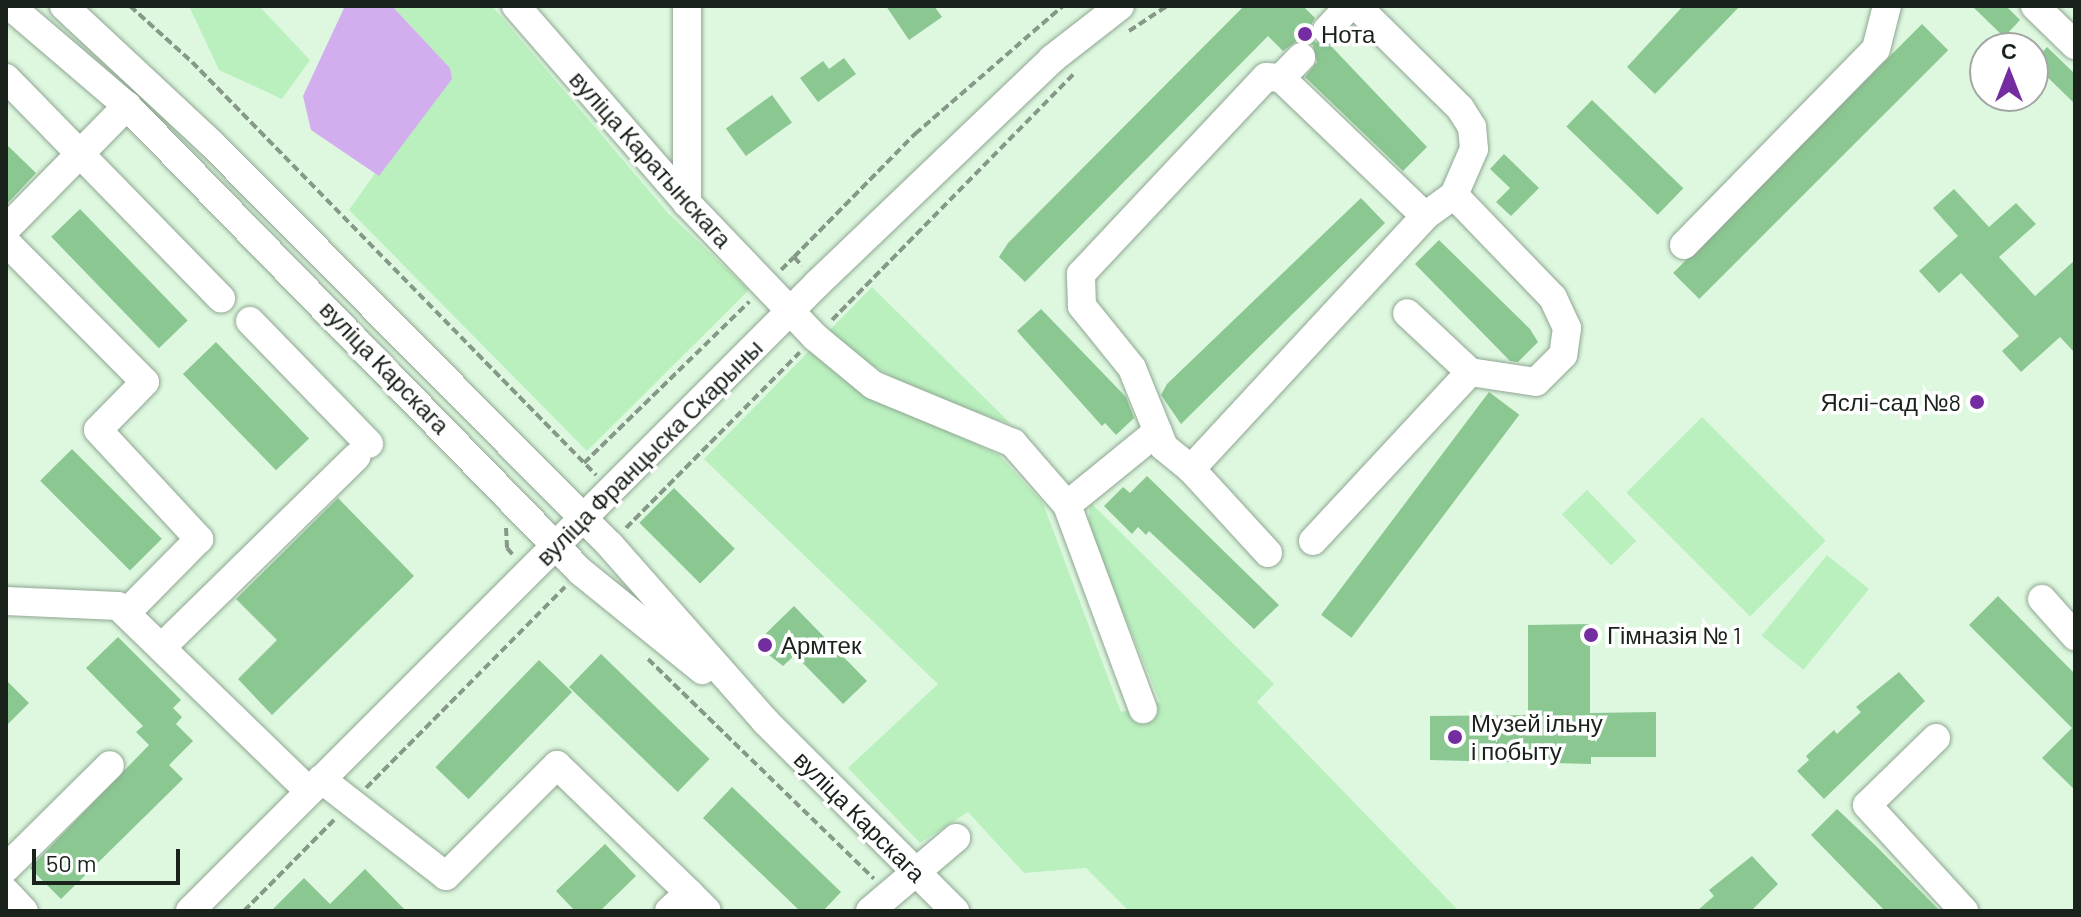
<!DOCTYPE html>
<meta charset="utf-8">
<style>
body{margin:0}
#map{position:relative;width:2081px;height:917px;overflow:hidden;background:#def8e0;font-family:Barlow,sans-serif}
div>[style]{position:absolute}
.green>*{inset:0;background:#b9f0be;transform-origin:0 0}
.water>*{inset:0;background:#d2aeef}
.building>*{inset:0;background:#8ac791;transform-origin:0 0}
.path>*{height:4px;margin-top:-2px;transform-origin:0;background:repeating-linear-gradient(90deg,#869887 0 8px,transparent 0 12px)}
.roads{filter:drop-shadow(0 0 2px #8fa691) drop-shadow(0 0 2px #8fa691)}
.minor>*{height:28px;margin:-14px;padding:0 14px;transform-origin:14px;border-radius:14px;background:#fff}
.dots>*{width:22px;height:22px;translate:-50% -50%;box-sizing:border-box;border:4px solid #fff;border-radius:50%}
span{translate:-50% -50%;white-space:nowrap;text-align:center;line-height:1.15;-webkit-text-stroke:7px #fff;paint-order:stroke}
.poi-label{font-size:24px;color:#1a231b}
.left{translate:0 -50%;text-align:left}
.right{translate:-100% -50%;text-align:right}
.street-label{font-size:24px;color:#1a231b}
.frame{position:absolute;inset:0;border:8px solid #1a231b;pointer-events:none}
.north{position:absolute;left:1969px;top:32px;width:80px;height:80px;box-sizing:border-box;background:#fff;border:2px solid #a3a7a4;border-radius:50%;rotate:0deg;font-size:22px;font-weight:700;line-height:32px;text-align:center;color:#1a231b}
.north::after{content:'';display:block;margin:auto;width:28px;height:36px;background:#742da0;clip-path:polygon(50% 0,100% 100%,50% 72%,0 100%)}
.scale{position:absolute;left:32px;top:849px;width:148px;height:36px;box-sizing:border-box;border:4px solid #1a231b;border-top:0;padding-left:10px;font-size:24px;line-height:28px;white-space:nowrap;color:#1a231b;-webkit-text-stroke:6px #fff;paint-order:stroke}
</style>
<div id="map">
<div class="green">
<i style="clip-path:polygon(189px 6px,259px 6px,310px 60px,282px 99px,219px 70px)"></i>
<i style="clip-path:polygon(392px 6px,492px 6px,668px 213px,749px 290px,587px 451px,349px 210px,450px 68px)"></i>
<i style="clip-path:polygon(872px 287px,1011px 424px,917px 391px,851px 353px,828px 332px)"></i>
<i style="clip-path:polygon(813px 347px,858px 390px,999px 455px,1043px 503px,1121px 712px,1160px 702px,1088px 526px,1090px 502px,1274px 684px,1257px 702px,1459px 911px,1129px 911px,1086px 868px,1024px 873px,968px 812px,920px 843px,848px 768px,938px 684px,704px 459px)"></i>
<i style="left:1702px;top:417px;width:175px;height:107px;rotate:45deg"></i>
<i style="left:1587px;top:490px;width:71px;height:35px;rotate:46deg"></i>
<i style="left:1827px;top:555px;width:54px;height:104px;rotate:39deg"></i>
</div>
<div class="water">
<i style="clip-path:polygon(345px 6px,392px 6px,450px 68px,452px 79px,379px 176px,311px 130px,303px 96px)"></i>
</div>
<div class="building">
<i style="clip-path:polygon(886px 6px,934px 6px,942px 17px,909px 40px)"></i>
<i style="clip-path:polygon(1244px 6px,1303px 6px,1315px 18px,1310px 27px,1315px 42px,1331px 46px,1427px 147px,1403px 171px,1305px 77px,1317px 62px,1313px 45px,1297px 41px,1283px 51px,1268px 36px,1025px 282px,999px 257px,1008px 243px)"></i>
<i style="clip-path:polygon(1683px 6px,1740px 6px,1655px 94px,1627px 67px)"></i>
<i style="clip-path:polygon(1972px 6px,2006px 6px,2020px 20px,2004px 37px)"></i>
<i style="left:1922px;top:24px;width:37px;height:352px;rotate:45deg"></i>
<i style="clip-path:polygon(2047px 47px,2075px 74px,2075px 104px,2033px 63px)"></i>
<i style="clip-path:polygon(844px 58px,856px 74px,818px 102px,800px 78px,823px 61px,829px 69px)"></i>
<i style="left:772px;top:95px;width:34px;height:57px;rotate:54deg"></i>
<i style="left:1592px;top:100px;width:127px;height:37px;rotate:44deg"></i>
<i style="clip-path:polygon(6px 144px,36px 173px,6px 205px)"></i>
<i style="clip-path:polygon(1504px 154px,1539px 188px,1511px 216px,1496px 202px,1510px 188px,1490px 169px)"></i>
<i style="clip-path:polygon(1954px 189px,1989px 227px,2016px 203px,2036px 224px,1999px 257px,2035px 296px,2075px 260px,2075px 353px,2060px 337px,2021px 372px,2002px 351px,2019px 336px,1961px 273px,1939px 293px,1919px 271px,1958px 236px,1933px 208px)"></i>
<i style="clip-path:polygon(1361px 198px,1385px 223px,1181px 424px,1161px 395px,1167px 384px)"></i>
<i style="left:80px;top:209px;width:155px;height:40px;rotate:46deg"></i>
<i style="clip-path:polygon(1439px 240px,1530px 329px,1538px 342px,1518px 362px,1510px 361px,1415px 264px)"></i>
<i style="clip-path:polygon(1041px 309px,1126px 397px,1134px 418px,1116px 435px,1105px 423px,1102px 426px,1017px 331px)"></i>
<i style="left:216px;top:342px;width:134px;height:46px;rotate:46deg"></i>
<i style="left:1489px;top:392px;width:38px;height:279px;rotate:37deg"></i>
<i style="left:72px;top:449px;width:127px;height:45px;rotate:45deg"></i>
<i style="clip-path:polygon(1147px 476px,1279px 605px,1254px 629px,1149px 531px,1146px 535px,1138px 527px,1132px 534px,1104px 506px,1123px 487px,1130px 493px)"></i>
<i style="left:674px;top:488px;width:86px;height:49px;rotate:45deg"></i>
<i style="clip-path:polygon(338px 498px,414px 576px,272px 715px,238px 679px,277px 640px,236px 599px)"></i>
<i style="clip-path:polygon(1998px 596px,2075px 674px,2075px 790px,2042px 758px,2072px 728px,1969px 625px)"></i>
<i style="clip-path:polygon(794px 606px,867px 681px,843px 704px,795px 655px,783px 666px,755px 644px)"></i>
<i style="clip-path:polygon(1590px 624px,1590px 713px,1656px 712px,1656px 757px,1591px 757px,1591px 764px,1430px 760px,1430px 716px,1528px 715px,1528px 625px)"></i>
<i style="clip-path:polygon(118px 637px,181px 700px,173px 708px,182px 717px,176px 724px,193px 741px,169px 765px,183px 779px,61px 899px,30px 868px,149px 745px,136px 732px,143px 726px,86px 668px)"></i>
<i style="left:601px;top:654px;width:151px;height:46px;rotate:44deg"></i>
<i style="left:539px;top:660px;width:46px;height:149px;rotate:44deg"></i>
<i style="clip-path:polygon(1899px 672px,1925px 701px,1824px 799px,1797px 771px,1809px 760px,1806px 756px,1834px 730px,1837px 734px,1861px 712px,1856px 707px)"></i>
<i style="clip-path:polygon(6px 680px,29px 703px,6px 726px)"></i>
<i style="clip-path:polygon(732px 787px,841px 892px,823px 911px,800px 911px,703px 818px)"></i>
<i style="clip-path:polygon(1837px 809px,1875px 845px,1940px 911px,1885px 911px,1811px 835px)"></i>
<i style="clip-path:polygon(605px 844px,636px 876px,600px 911px,575px 911px,556px 891px)"></i>
<i style="clip-path:polygon(1752px 856px,1778px 884px,1751px 911px,1697px 911px,1714px 896px,1709px 890px)"></i>
<i style="clip-path:polygon(365px 869px,406px 911px,271px 911px,304px 878px,330px 904px)"></i>
</div>
<div class="path">
<i style="left:130px;top:6px;width:84px;rotate:42.1deg"></i>
<i style="left:192px;top:62px;width:578px;rotate:45.63deg"></i>
<i style="left:1129px;top:31px;width:45px;rotate:-33.3deg"></i>
<i style="left:794px;top:257px;width:173px;rotate:-45.5deg"></i>
<i style="left:915px;top:134px;width:196px;rotate:-40.9deg"></i>
<i style="left:781px;top:270px;width:18px;rotate:-45deg"></i>
<i style="left:794px;top:257px;width:12px;rotate:48deg"></i>
<i style="left:832px;top:320px;width:346px;rotate:-45.5deg"></i>
<i style="left:584px;top:463px;width:231px;rotate:-44.3deg"></i>
<i style="left:506px;top:528px;width:20px;rotate:87deg"></i>
<i style="left:507px;top:548px;width:11px;rotate:49deg"></i>
<i style="left:626px;top:528px;width:247px;rotate:-45.3deg"></i>
<i style="left:648px;top:659px;width:315px;rotate:44.2deg"></i>
<i style="left:366px;top:788px;width:283px;rotate:-45.3deg"></i>
<i style="left:244px;top:911px;width:128px;rotate:-45.3deg"></i>
</div>
<div class="roads">
<div class="minor">
<i style="left:10px;top:6px;width:154px;rotate:40.5deg"></i>
<i style="left:127px;top:106px;width:651px;rotate:45.75deg"></i>
<i style="left:581px;top:572px;width:156px;rotate:39deg"></i>
<i style="left:64px;top:6px;width:201px;rotate:43deg"></i>
<i style="left:211px;top:143px;width:566px;rotate:45.21deg"></i>
<i style="left:610px;top:545px;width:235px;rotate:48.6deg"></i>
<i style="left:765px;top:721px;width:269px;rotate:45deg"></i>
<i style="left:516px;top:6px;width:261px;rotate:49deg"></i>
<i style="left:687px;top:203px;width:185px;rotate:46.3deg"></i>
<i style="left:815px;top:337px;width:75px;rotate:39.6deg"></i>
<i style="left:873px;top:385px;width:152px;rotate:22.5deg"></i>
<i style="left:1013px;top:443px;width:82px;rotate:48.9deg"></i>
<i style="left:1067px;top:505px;width:218px;rotate:69.6deg"></i>
<i style="left:2035px;top:6px;width:56px;rotate:44.3deg"></i>
<i style="left:1327px;top:30px;width:33px;rotate:-47deg"></i>
<i style="left:6px;top:78px;width:308px;rotate:45.7deg"></i>
<i style="left:1281px;top:78px;width:29px;rotate:-46deg"></i>
<i style="left:1454px;top:195px;width:143px;rotate:46.1deg"></i>
<i style="left:1553px;top:298px;width:33px;rotate:65deg"></i>
<i style="left:1567px;top:328px;width:27px;rotate:98deg"></i>
<i style="left:1563px;top:355px;width:38px;rotate:135deg"></i>
<i style="left:1536px;top:382px;width:67px;rotate:-171.4deg"></i>
<i style="left:687px;top:203px;width:197px;rotate:-90deg"></i>
<i style="left:6px;top:229px;width:173px;rotate:-45.5deg"></i>
<i style="left:6px;top:242px;width:197px;rotate:45.2deg"></i>
<i style="left:145px;top:382px;width:67px;rotate:134.4deg"></i>
<i style="left:98px;top:430px;width:149px;rotate:47.2deg"></i>
<i style="left:199px;top:539px;width:104px;rotate:134.6deg"></i>
<i style="left:1684px;top:245px;width:274px;rotate:-45.6deg"></i>
<i style="left:1876px;top:49px;width:44px;rotate:-75.7deg"></i>
<i style="left:250px;top:321px;width:171px;rotate:45.9deg"></i>
<i style="left:1191px;top:469px;width:35px;rotate:-141deg"></i>
<i style="left:1164px;top:447px;width:85px;rotate:-112.1deg"></i>
<i style="left:1132px;top:368px;width:80px;rotate:-128.9deg"></i>
<i style="left:1082px;top:306px;width:32px;rotate:-92deg"></i>
<i style="left:1081px;top:274px;width:270px;rotate:-46.8deg"></i>
<i style="left:1266px;top:77px;width:15px;rotate:4deg"></i>
<i style="left:1281px;top:78px;width:199px;rotate:43.8deg"></i>
<i style="left:1067px;top:505px;width:117px;rotate:-39.1deg"></i>
<i style="left:1313px;top:541px;width:231px;rotate:-47.1deg"></i>
<i style="left:1470px;top:372px;width:86px;rotate:-136.9deg"></i>
<i style="left:1268px;top:553px;width:114px;rotate:-132.5deg"></i>
<i style="left:1191px;top:469px;width:345px;rotate:-47.2deg"></i>
<i style="left:1425px;top:216px;width:36px;rotate:-36deg"></i>
<i style="left:1454px;top:195px;width:50px;rotate:-66.5deg"></i>
<i style="left:1474px;top:149px;width:22px;rotate:-95deg"></i>
<i style="left:1472px;top:127px;width:22px;rotate:-122deg"></i>
<i style="left:1460px;top:108px;width:145px;rotate:-135.3deg"></i>
<i style="left:2042px;top:599px;width:50px;rotate:48.3deg"></i>
<i style="left:6px;top:601px;width:112px;rotate:2.6deg"></i>
<i style="left:118px;top:606px;width:266px;rotate:44.1deg"></i>
<i style="left:162px;top:647px;width:272px;rotate:-44.4deg"></i>
<i style="left:1936px;top:738px;width:96px;rotate:135.8deg"></i>
<i style="left:1867px;top:805px;width:144px;rotate:47.5deg"></i>
<i style="left:321px;top:779px;width:158px;rotate:37.8deg"></i>
<i style="left:446px;top:876px;width:157px;rotate:-45deg"></i>
<i style="left:557px;top:765px;width:184px;rotate:44.1deg"></i>
<i style="left:6px;top:868px;width:146px;rotate:-44.7deg"></i>
<i style="left:6px;top:892px;width:26px;rotate:47deg"></i>
<i style="left:190px;top:911px;width:888px;rotate:-45deg"></i>
<i style="left:818px;top:283px;width:324px;rotate:-43.7deg"></i>
<i style="left:1052px;top:59px;width:86px;rotate:-37.9deg"></i>
<i style="left:669px;top:911px;width:27px;rotate:-42deg"></i>
<i style="left:689px;top:893px;width:25px;rotate:45deg"></i>
<i style="left:870px;top:911px;width:113px;rotate:-40.3deg"></i>
</div>
</div>
<div class="dots">
<i style="left:1305px;top:34px;background:#742da0"></i>
<i style="left:1977px;top:402px;background:#742da0"></i>
<i style="left:1591px;top:635px;background:#742da0"></i>
<i style="left:765px;top:645px;background:#742da0"></i>
<i style="left:1455px;top:737px;background:#742da0"></i>
</div>
<div class="poi-label">
<span class="left" style="left:1321px;top:34px">Нота</span>
<span class="right" style="left:1961px;top:402px">Яслі-сад №8</span>
<span class="left" style="left:1607px;top:635px">Гімназія № 1</span>
<span class="left" style="left:781px;top:645px">Армтек</span>
<span class="left" style="left:1471px;top:737px">Музей ільну<br>і побыту</span>
</div>
<div class="street-label">
<span style="left:651px;top:159px;rotate:48deg">вуліца Каратынскага</span>
<span style="left:385px;top:367px;rotate:46deg">вуліца Карскага</span>
<span style="left:649px;top:452px;rotate:-45deg">вуліца Францыска Скарыны</span>
<span style="left:860px;top:816px;rotate:45deg">вуліца Карскага</span>
</div>
<div class="frame"></div>
<div class="north">С</div>
<div class="scale">50 m</div>
</div>
